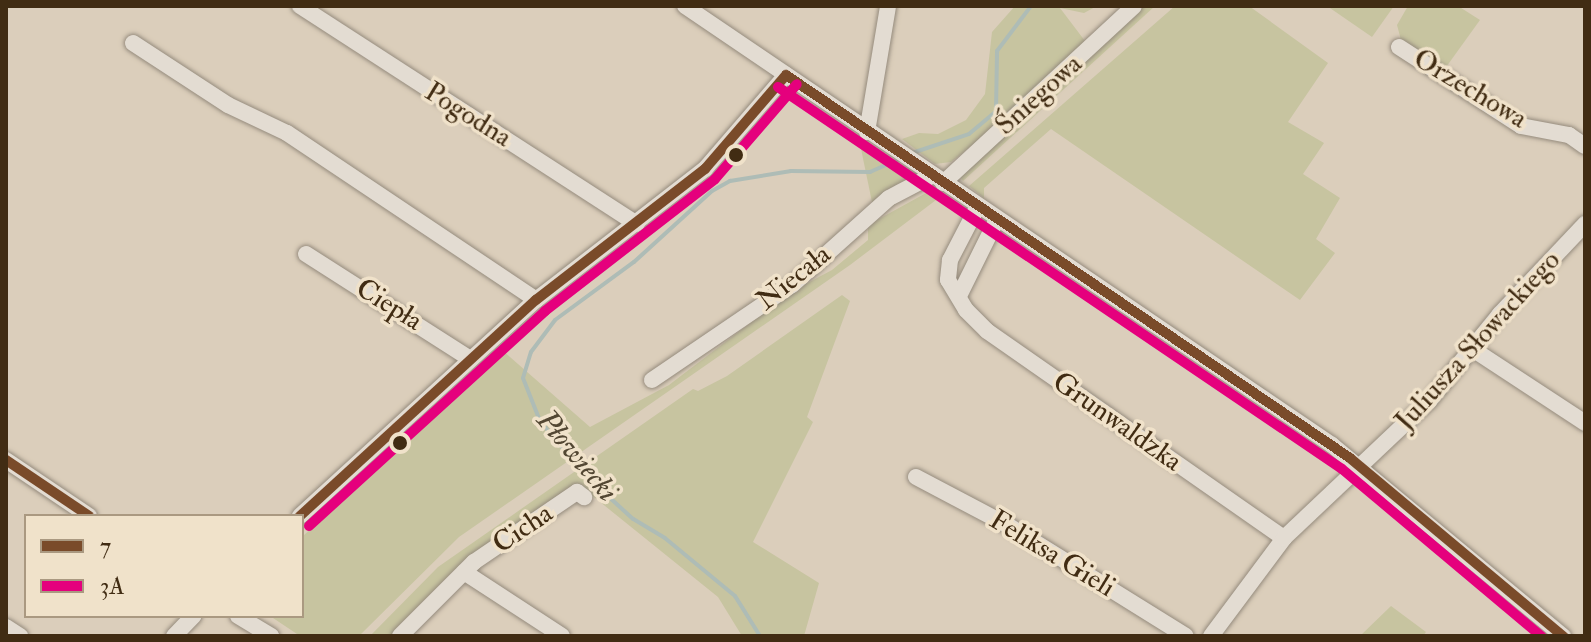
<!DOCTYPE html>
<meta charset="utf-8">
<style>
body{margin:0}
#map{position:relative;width:1591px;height:642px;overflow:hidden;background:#dbcebb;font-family:"IM FELL Double Pica",serif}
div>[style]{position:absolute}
.green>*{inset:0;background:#c7c4a0}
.stream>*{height:4px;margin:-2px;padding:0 2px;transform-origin:2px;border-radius:2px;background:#aebcb6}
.roads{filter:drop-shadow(0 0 2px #958b7d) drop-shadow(0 0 2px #958b7d)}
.minor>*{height:16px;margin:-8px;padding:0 8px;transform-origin:8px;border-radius:8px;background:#e3dcd2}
.bus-1>*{height:10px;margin:-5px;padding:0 5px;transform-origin:5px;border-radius:5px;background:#7a4b2a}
.bus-2>*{height:10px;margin:-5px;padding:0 5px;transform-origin:5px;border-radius:5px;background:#e5007d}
.dots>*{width:22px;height:22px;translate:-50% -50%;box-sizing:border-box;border:4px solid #f0e2ca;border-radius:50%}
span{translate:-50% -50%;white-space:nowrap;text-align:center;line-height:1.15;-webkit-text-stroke:7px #f0e2ca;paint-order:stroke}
.street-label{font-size:28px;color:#412c13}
.water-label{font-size:30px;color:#534733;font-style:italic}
.frame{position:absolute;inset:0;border:8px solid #412c13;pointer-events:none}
.legend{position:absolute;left:24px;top:514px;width:280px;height:104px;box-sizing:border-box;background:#f0e2ca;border:2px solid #aa9981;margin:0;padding:10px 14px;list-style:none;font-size:24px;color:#412c13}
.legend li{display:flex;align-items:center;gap:16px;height:40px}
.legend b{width:40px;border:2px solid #aa9981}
</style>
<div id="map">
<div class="green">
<i style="clip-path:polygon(1015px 6px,1097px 6px,1084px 13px,1060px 8px,1085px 41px,1013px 113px,951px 162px,935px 164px,902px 139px,919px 133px,938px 134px,966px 120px,985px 94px,992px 32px)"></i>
<i style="clip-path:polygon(1144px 6px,1155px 6px,963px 181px,958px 173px)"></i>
<i style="clip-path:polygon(1175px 6px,1249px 6px,1328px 63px,1288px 122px,1324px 143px,1303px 174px,1340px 198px,1316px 239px,1335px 253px,1300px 300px,1051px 129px,984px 188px,984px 198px,969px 186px)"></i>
<i style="clip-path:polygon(1327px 6px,1394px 6px,1372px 37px)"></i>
<i style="clip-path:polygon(1408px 6px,1458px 6px,1480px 20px,1444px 70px,1401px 40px,1397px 25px)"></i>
<i style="clip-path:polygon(859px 139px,923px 177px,873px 207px)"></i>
<i style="clip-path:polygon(937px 187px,944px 194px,850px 265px,459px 537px,359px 636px,300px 636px,270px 616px,302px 616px,302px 537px,501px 349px,590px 427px,669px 385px,791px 292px,832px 270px,868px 240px,868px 225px)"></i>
<i style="clip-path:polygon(842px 295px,850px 301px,807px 417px,813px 422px,753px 542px,819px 583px,804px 636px,742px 636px,718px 597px,579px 485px,392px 636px,370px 636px,438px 567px,693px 389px,698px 391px,727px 376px)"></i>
<i style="clip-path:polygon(1391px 606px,1426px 632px,1423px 636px,1360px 636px)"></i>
</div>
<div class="stream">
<i style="left:909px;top:154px;width:63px;rotate:-18.4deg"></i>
<i style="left:969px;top:134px;width:35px;rotate:-40deg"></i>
<i style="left:996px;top:111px;width:60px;rotate:-89deg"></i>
<i style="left:997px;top:51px;width:56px;rotate:-52.9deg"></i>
<i style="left:760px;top:636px;width:47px;rotate:-122deg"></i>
<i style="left:735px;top:596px;width:91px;rotate:-140.4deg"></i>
<i style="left:665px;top:538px;width:37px;rotate:-149deg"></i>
<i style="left:633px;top:519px;width:64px;rotate:-137.5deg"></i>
<i style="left:586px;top:476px;width:72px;rotate:-129.9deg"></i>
<i style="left:540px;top:421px;width:46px;rotate:-111.6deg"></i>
<i style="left:523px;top:378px;width:27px;rotate:-73deg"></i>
<i style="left:531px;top:352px;width:40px;rotate:-53deg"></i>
<i style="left:555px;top:320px;width:98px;rotate:-36.3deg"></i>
<i style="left:634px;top:262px;width:105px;rotate:-42.3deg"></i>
<i style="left:712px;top:191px;width:21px;rotate:-29deg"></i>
<i style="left:730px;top:181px;width:62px;rotate:-9.3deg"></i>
<i style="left:791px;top:171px;width:79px;rotate:0.7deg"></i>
<i style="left:870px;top:172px;width:35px;rotate:-24deg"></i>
</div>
<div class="roads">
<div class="minor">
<i style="left:300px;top:6px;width:401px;rotate:32.9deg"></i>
<i style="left:685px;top:6px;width:782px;rotate:34.16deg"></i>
<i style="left:1332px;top:445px;width:300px;rotate:39.6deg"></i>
<i style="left:133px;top:43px;width:113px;rotate:33.1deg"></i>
<i style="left:228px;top:105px;width:65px;rotate:25.4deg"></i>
<i style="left:287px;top:133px;width:300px;rotate:33.8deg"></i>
<i style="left:1399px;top:47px;width:145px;rotate:32.9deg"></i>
<i style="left:1521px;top:126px;width:49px;rotate:10.6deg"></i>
<i style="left:1569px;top:135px;width:19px;rotate:35deg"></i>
<i style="left:867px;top:132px;width:128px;rotate:-80.5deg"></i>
<i style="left:943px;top:183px;width:260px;rotate:-42.8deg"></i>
<i style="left:977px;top:208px;width:59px;rotate:117.4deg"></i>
<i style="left:950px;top:260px;width:20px;rotate:96deg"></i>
<i style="left:948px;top:280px;width:35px;rotate:59deg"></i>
<i style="left:966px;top:310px;width:30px;rotate:45deg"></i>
<i style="left:987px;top:331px;width:362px;rotate:34.9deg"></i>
<i style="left:306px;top:254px;width:195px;rotate:32.6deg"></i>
<i style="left:959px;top:296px;width:84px;rotate:-63.7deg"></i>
<i style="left:1471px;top:348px;width:136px;rotate:33.3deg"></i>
<i style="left:652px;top:380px;width:169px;rotate:-34.2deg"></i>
<i style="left:792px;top:285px;width:130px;rotate:-41.9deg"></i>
<i style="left:889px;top:198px;width:50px;rotate:-27.6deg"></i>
<i style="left:6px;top:460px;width:100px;rotate:34deg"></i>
<i style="left:916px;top:477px;width:105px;rotate:27.8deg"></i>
<i style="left:1009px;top:526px;width:208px;rotate:31.9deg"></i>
<i style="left:300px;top:516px;width:320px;rotate:-42.5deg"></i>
<i style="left:536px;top:300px;width:214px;rotate:-37.8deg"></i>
<i style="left:705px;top:169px;width:124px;rotate:-49.2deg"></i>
<i style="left:464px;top:572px;width:117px;rotate:33.1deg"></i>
<i style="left:238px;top:616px;width:39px;rotate:31deg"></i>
<i style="left:6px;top:627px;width:17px;rotate:33deg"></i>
<i style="left:174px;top:636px;width:28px;rotate:-46deg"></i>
<i style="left:400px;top:636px;width:105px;rotate:-45deg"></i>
<i style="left:474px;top:562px;width:125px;rotate:-34.2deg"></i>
<i style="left:577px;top:492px;width:9px;rotate:36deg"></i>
<i style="left:1211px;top:636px;width:122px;rotate:-53.3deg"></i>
<i style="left:1284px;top:538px;width:199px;rotate:-43.4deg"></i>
<i style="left:1429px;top:401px;width:112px;rotate:-50.8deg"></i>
<i style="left:1500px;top:314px;width:124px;rotate:-46.6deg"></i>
</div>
</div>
<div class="bus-1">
<i style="left:786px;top:75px;width:682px;rotate:34.18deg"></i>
<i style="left:1350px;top:458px;width:278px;rotate:39.9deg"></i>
<i style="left:6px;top:460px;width:100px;rotate:34deg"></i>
<i style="left:300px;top:516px;width:320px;rotate:-42.5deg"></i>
<i style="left:536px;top:300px;width:214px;rotate:-37.8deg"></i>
<i style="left:705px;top:169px;width:124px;rotate:-49.2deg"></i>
</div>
<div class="bus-2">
<i style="left:778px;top:87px;width:681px;rotate:34.11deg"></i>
<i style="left:1342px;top:469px;width:260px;rotate:40deg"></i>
<i style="left:309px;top:526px;width:319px;rotate:-42.3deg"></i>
<i style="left:545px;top:311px;width:215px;rotate:-37.8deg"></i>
<i style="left:715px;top:179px;width:125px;rotate:-49.2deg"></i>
</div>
<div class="dots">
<i style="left:736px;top:155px;background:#412c13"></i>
<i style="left:400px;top:443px;background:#412c13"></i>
</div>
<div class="street-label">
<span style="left:1470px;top:89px;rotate:31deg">Orzechowa</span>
<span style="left:1039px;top:95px;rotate:-42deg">Śniegowa</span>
<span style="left:468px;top:115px;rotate:32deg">Pogodna</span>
<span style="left:794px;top:278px;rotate:-39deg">Niecała</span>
<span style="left:389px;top:305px;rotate:32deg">Ciepła</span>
<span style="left:1478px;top:341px;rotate:-48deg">Juliusza Słowackiego</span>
<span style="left:1117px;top:422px;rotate:35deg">Grunwaldzka</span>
<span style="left:523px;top:529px;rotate:-34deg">Cicha</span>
<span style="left:1052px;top:554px;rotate:31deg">Feliksa Gieli</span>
</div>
<div class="water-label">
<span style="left:577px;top:456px;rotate:50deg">Płowiecki</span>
</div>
<div class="frame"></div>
<ul class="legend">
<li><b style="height:10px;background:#7a4b2a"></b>7</li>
<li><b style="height:10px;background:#e5007d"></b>3A</li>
</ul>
</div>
